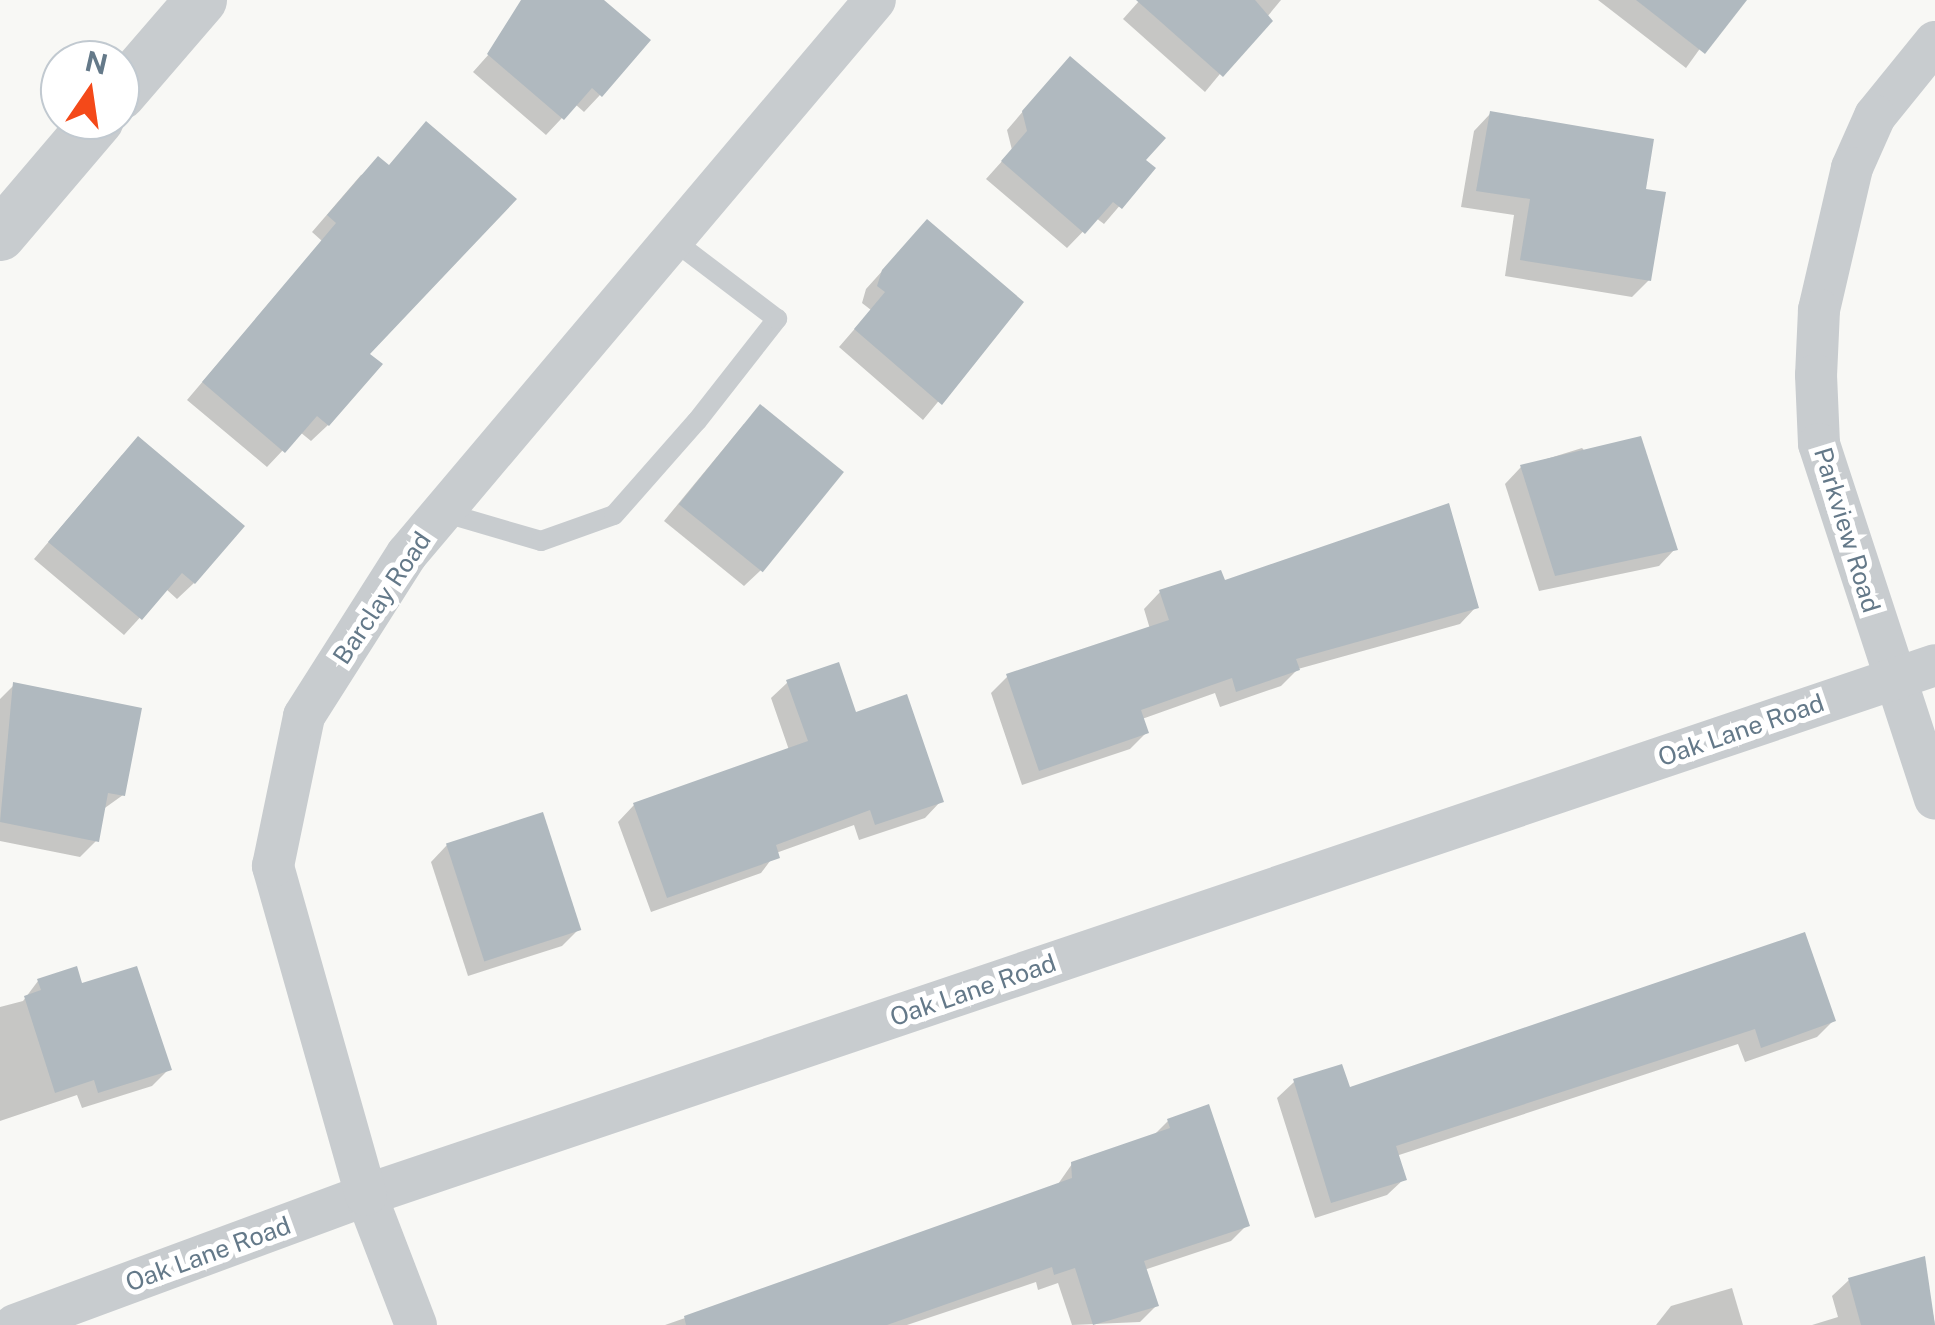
<!DOCTYPE html>
<style>
body{margin:0}
#map{position:relative;width:1935px;height:1325px;overflow:hidden;background:#f8f8f5;font-family:"Public Sans",sans-serif}
div>[style]{position:absolute}
.shadow>*{inset:0;background:#0003}
.building>*{inset:0;background:#b0b9bf;transform-origin:0 0}
.service>*{height:20px;margin:-10px;padding:0 10px;transform-origin:10px;border-radius:10px;background:#c8cccf}
.minor>*{height:42px;margin:-21px;padding:0 21px;transform-origin:21px;border-radius:21px;background:#c8cccf}
.tertiary>*{height:52px;margin:-26px;padding:0 26px;transform-origin:26px;border-radius:26px;background:#c8cccf}
span{translate:-50% -50%;white-space:nowrap;text-align:center;line-height:1.15;-webkit-text-stroke:10px #fff;paint-order:stroke}
.street-label{font-size:25px;color:#647989}
.north{position:absolute;left:40px;top:40px;width:100px;height:100px;box-sizing:border-box;background:#fff;border:2px solid #c1c9d0;border-radius:50%;rotate:13deg;font-size:28px;font-weight:700;line-height:40px;text-align:center;color:#647989}
.north::after{content:'';display:block;margin:auto;width:35px;height:45px;background:#f44919;clip-path:polygon(50% 0,100% 100%,50% 72%,0 100%)}
</style>
<div id="map">
<div class="shadow">
<i style="clip-path:polygon(537px 0,600px 0,600px 95px,584px 112px,575px 104px,546px 135px,473px 72px)"></i>
<i style="clip-path:polygon(1140px 0,1281px 0,1205px 92px,1123px 19px)"></i>
<i style="clip-path:polygon(1598px 0,1735px 0,1686px 68px)"></i>
<i style="clip-path:polygon(1054px 75px,1152px 168px,1104px 224px,1096px 218px,1067px 248px,986px 179px,1012px 150px,1007px 130px)"></i>
<i style="clip-path:polygon(1490px 114px,1643px 191px,1649px 280px,1632px 297px,1505px 276px,1514px 215px,1461px 207px,1474px 131px)"></i>
<i style="clip-path:polygon(388px 167px,513px 199px,367px 354px,328px 425px,311px 441px,300px 432px,267px 467px,187px 400px,322px 241px,312px 232px,361px 175px)"></i>
<i style="clip-path:polygon(911px 239px,1020px 302px,923px 420px,839px 347px,871px 310px,862px 303px,866px 289px)"></i>
<i style="clip-path:polygon(744px 424px,761px 570px,744px 586px,664px 521px)"></i>
<i style="clip-path:polygon(1582px 448px,1675px 549px,1659px 566px,1539px 591px,1505px 484px,1521px 467px)"></i>
<i style="clip-path:polygon(122px 455px,194px 583px,177px 599px,166px 589px,124px 635px,34px 559px)"></i>
<i style="clip-path:polygon(1223px 583px,1476px 607px,1460px 624px,1298px 669px,1281px 686px,1220px 707px,1215px 693px,1142px 719px,1146px 733px,1130px 749px,1022px 785px,991px 693px,1008px 676px,1150px 629px,1144px 609px,1160px 592px)"></i>
<i style="clip-path:polygon(788px 682px,855px 716px,941px 801px,925px 818px,859px 840px,854px 825px,776px 853px,761px 873px,651px 912px,618px 822px,634px 805px,789px 750px,771px 698px)"></i>
<i style="clip-path:polygon(14px 685px,123px 795px,102px 810px,96px 841px,80px 857px,0 841px,0 699px)"></i>
<i style="clip-path:polygon(447px 845px,578px 930px,562px 946px,468px 976px,431px 862px)"></i>
<i style="clip-path:polygon(1803px 935px,1834px 1020px,1817px 1037px,1745px 1062px,1738px 1044px,1396px 1156px,1404px 1179px,1387px 1195px,1315px 1218px,1277px 1098px,1294px 1082px,1348px 1090px)"></i>
<i style="clip-path:polygon(38px 981px,81px 986px,169px 1069px,152px 1086px,82px 1108px,77px 1095px,0 1121px,0 1007px,23px 1001px)"></i>
<i style="clip-path:polygon(1168px 1121px,1247px 1225px,1231px 1241px,1144px 1270px,1156px 1306px,1140px 1322px,1072px 1325px,1058px 1283px,1038px 1290px,1036px 1282px,907px 1325px,665px 1325px,1029px 1198px,1056px 1187px,1072px 1164px,1152px 1137px)"></i>
<i style="clip-path:polygon(1923px 1259px,1935px 1325px,1812px 1325px,1838px 1317px,1832px 1296px,1849px 1280px)"></i>
<i style="clip-path:polygon(1732px 1288px,1743px 1325px,1656px 1325px,1671px 1306px)"></i>
</div>
<div class="building">
<i style="clip-path:polygon(521px 0,604px 0,651px 40px,602px 97px,592px 88px,564px 120px,487px 54px)"></i>
<i style="clip-path:polygon(1136px 0,1255px 0,1273px 21px,1223px 77px)"></i>
<i style="clip-path:polygon(1636px 0,1747px 0,1705px 54px)"></i>
<i style="clip-path:polygon(1070px 56px,1166px 138px,1146px 160px,1156px 168px,1122px 209px,1113px 202px,1085px 234px,1001px 161px,1027px 131px,1022px 111px)"></i>
<i style="clip-path:polygon(1490px 111px,1654px 139px,1646px 189px,1666px 192px,1651px 281px,1520px 260px,1530px 199px,1476px 191px)"></i>
<i style="clip-path:polygon(426px 121px,517px 199px,370px 354px,383px 364px,329px 426px,317px 416px,285px 453px,202px 382px,336px 223px,327px 215px,378px 156px,389px 165px)"></i>
<i style="clip-path:polygon(927px 219px,1024px 302px,942px 405px,854px 329px,885px 292px,877px 286px,882px 270px)"></i>
<i style="left:760px;top:404px;width:108px;height:129px;rotate:39deg"></i>
<i style="clip-path:polygon(138px 436px,245px 526px,195px 584px,182px 573px,142px 620px,48px 542px)"></i>
<i style="clip-path:polygon(1641px 436px,1678px 550px,1555px 576px,1520px 465px)"></i>
<i style="clip-path:polygon(1449px 503px,1479px 608px,1296px 659px,1300px 670px,1236px 692px,1232px 678px,1141px 710px,1149px 733px,1039px 771px,1006px 674px,1169px 620px,1159px 590px,1221px 570px,1225px 580px)"></i>
<i style="clip-path:polygon(839px 662px,856px 712px,907px 694px,944px 802px,875px 825px,870px 810px,776px 845px,780px 858px,667px 898px,633px 803px,808px 741px,786px 680px)"></i>
<i style="clip-path:polygon(13px 682px,142px 708px,125px 796px,108px 793px,99px 842px,0 822px)"></i>
<i style="left:543px;top:812px;width:124px;height:102px;rotate:72deg"></i>
<i style="clip-path:polygon(1805px 932px,1836px 1021px,1761px 1048px,1755px 1029px,1396px 1146px,1407px 1180px,1331px 1203px,1293px 1079px,1342px 1064px,1350px 1087px)"></i>
<i style="clip-path:polygon(77px 966px,82px 983px,137px 966px,172px 1070px,98px 1093px,94px 1080px,55px 1093px,24px 996px,41px 990px,37px 979px)"></i>
<i style="clip-path:polygon(1209px 1104px,1250px 1226px,1144px 1261px,1159px 1306px,1093px 1325px,1075px 1268px,1054px 1275px,1052px 1267px,887px 1325px,686px 1325px,684px 1316px,1072px 1178px,1071px 1162px,1170px 1128px,1167px 1119px)"></i>
<i style="clip-path:polygon(1925px 1256px,1935px 1325px,1861px 1325px,1848px 1278px)"></i>
</div>
<div class="service">
<i style="left:442px;top:512px;width:103px;rotate:16.3deg"></i>
<i style="left:541px;top:541px;width:77px;rotate:-19.6deg"></i>
<i style="left:614px;top:515px;width:125px;rotate:-48.6deg"></i>
<i style="left:697px;top:421px;width:130px;rotate:-51.9deg"></i>
<i style="left:777px;top:319px;width:131px;rotate:-142.8deg"></i>
</div>
<div class="minor">
<i style="left:1935px;top:42px;width:95px;rotate:129deg"></i>
<i style="left:1875px;top:116px;width:57px;rotate:113.9deg"></i>
<i style="left:1852px;top:168px;width:146px;rotate:103.1deg"></i>
<i style="left:1819px;top:310px;width:65px;rotate:92.6deg"></i>
<i style="left:1816px;top:375px;width:69px;rotate:87.5deg"></i>
<i style="left:1819px;top:444px;width:373px;rotate:71.9deg"></i>
<i style="left:15px;top:1325px;width:374px;rotate:-20.3deg"></i>
<i style="left:366px;top:1195px;width:1656px;rotate:-18.66deg"></i>
<i style="left:416px;top:1325px;width:139px;rotate:-111deg"></i>
<i style="left:366px;top:1195px;width:342px;rotate:-105.8deg"></i>
<i style="left:273px;top:866px;width:153px;rotate:-78.3deg"></i>
<i style="left:304px;top:716px;width:192px;rotate:-57.6deg"></i>
<i style="left:407px;top:554px;width:725px;rotate:-49.81deg"></i>
</div>
<div class="tertiary">
<i style="left:120px;top:94px;width:124px;rotate:-49.2deg"></i>
<i style="left:0;top:235px;width:151px;rotate:-49.6deg"></i>
</div>
<div class="street-label">
<span style="left:1847px;top:530px;rotate:73deg">Parkview Road</span>
<span style="left:382px;top:598px;rotate:-56deg">Barclay Road</span>
<span style="left:1741px;top:730px;rotate:-19deg">Oak Lane Road</span>
<span style="left:973px;top:990px;rotate:-19deg">Oak Lane Road</span>
<span style="left:208px;top:1254px;rotate:-20deg">Oak Lane Road</span>
</div>
<div class="north">N</div>
</div>
